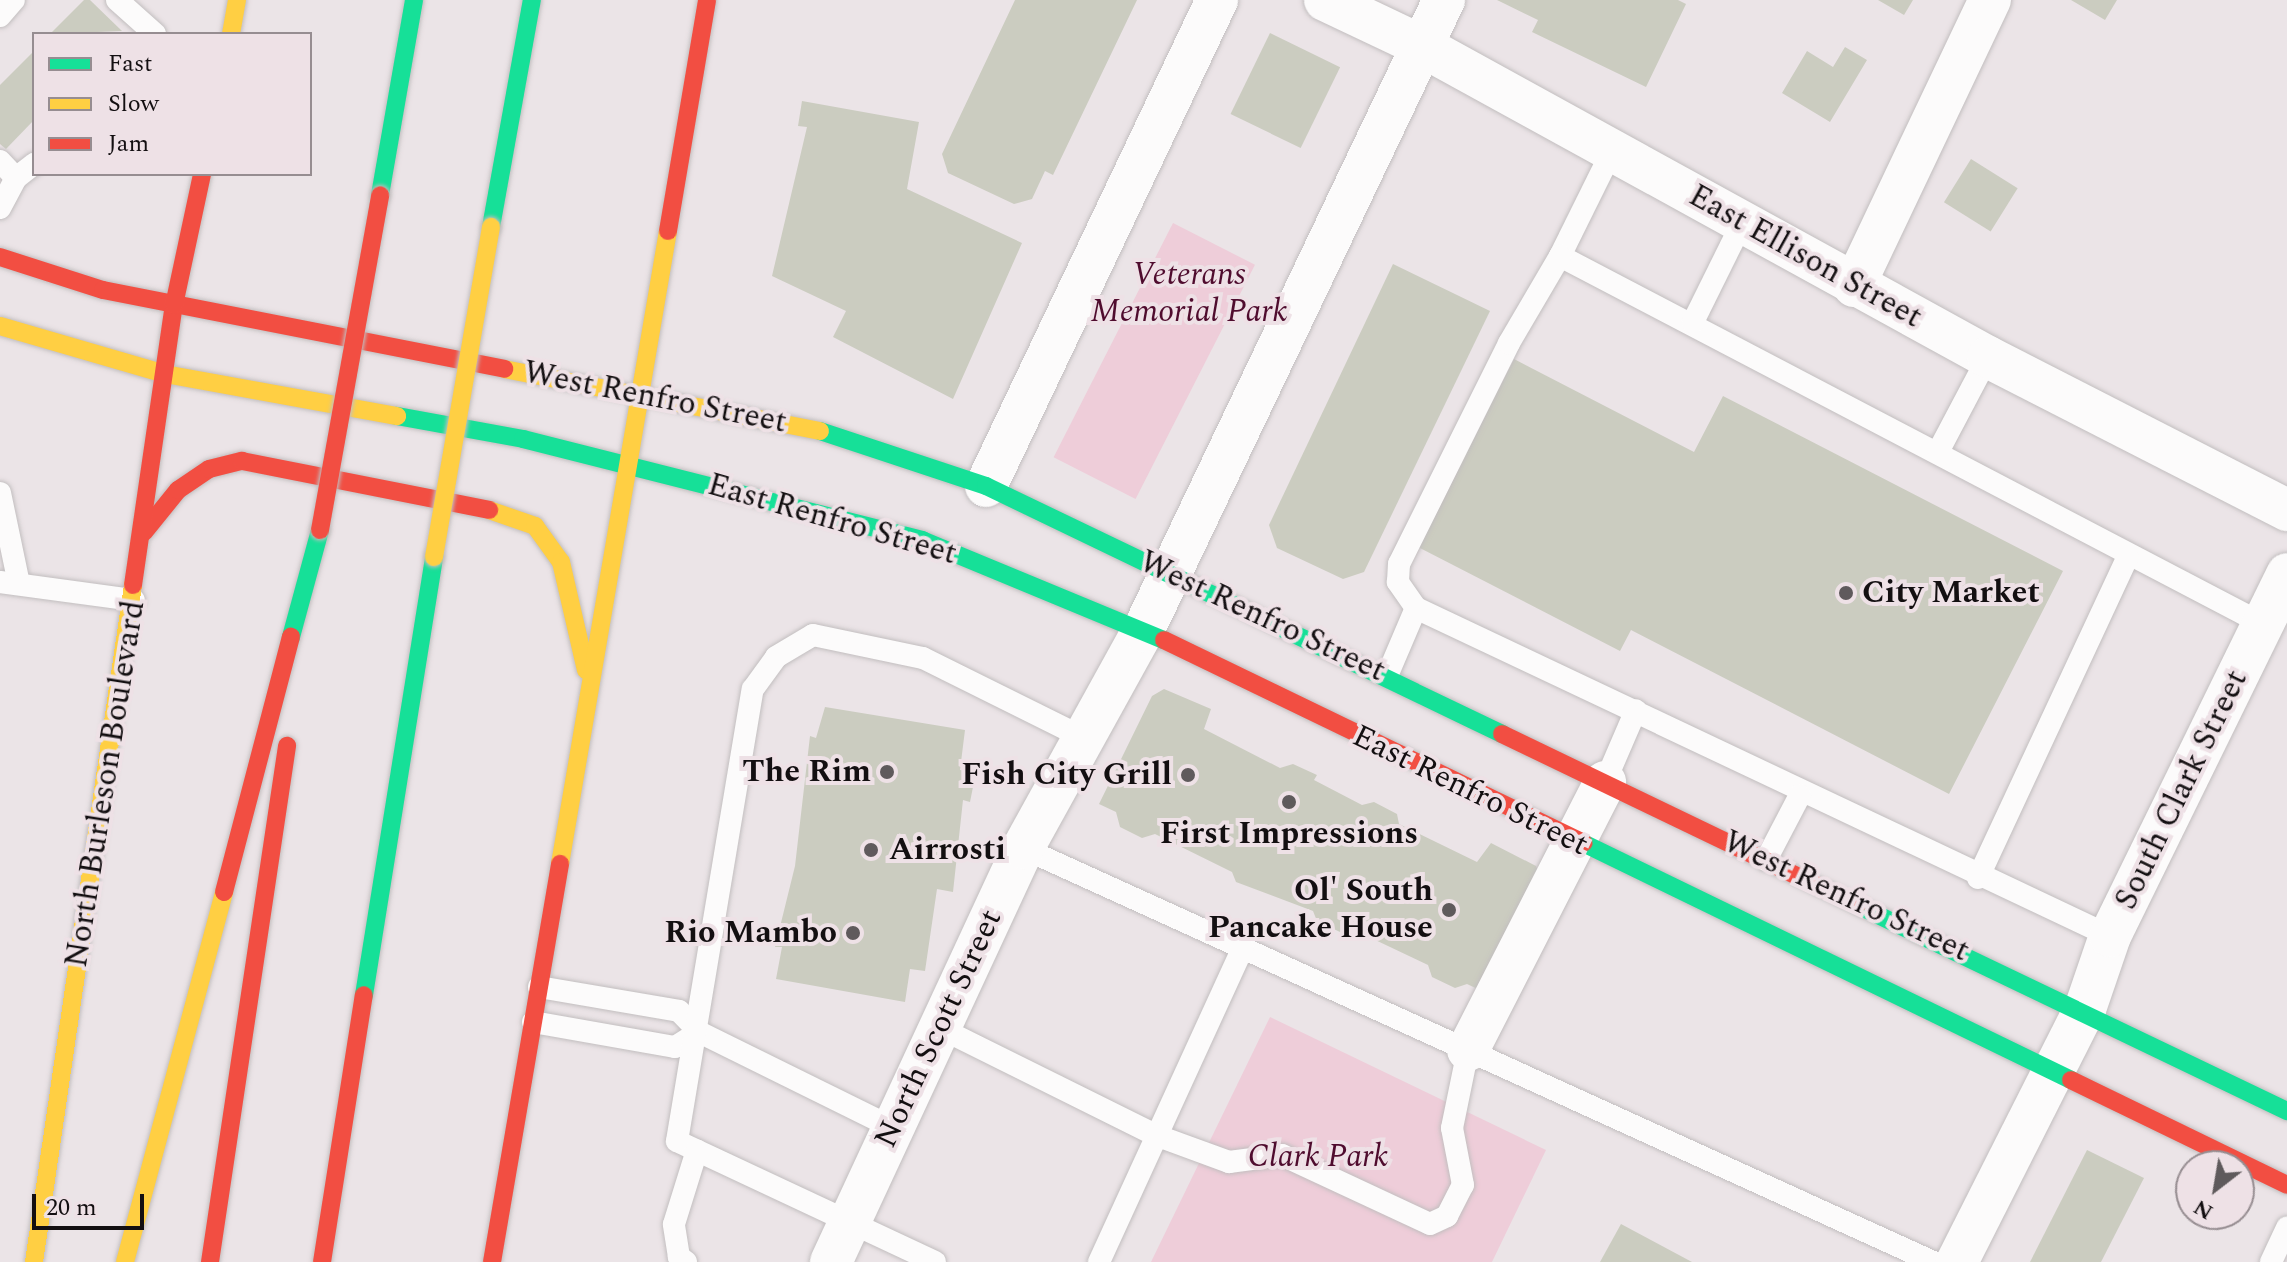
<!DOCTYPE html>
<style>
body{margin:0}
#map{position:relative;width:2287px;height:1262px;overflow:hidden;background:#ebe4e7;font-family:Spectral,serif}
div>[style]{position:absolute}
.green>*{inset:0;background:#eecdd9;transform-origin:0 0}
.building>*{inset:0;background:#cbccc0;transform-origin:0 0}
.roads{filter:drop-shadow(0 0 2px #c2bebf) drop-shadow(0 0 2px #c2bebf)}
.lane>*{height:22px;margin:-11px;padding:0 11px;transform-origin:11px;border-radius:11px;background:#fcfbfb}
.street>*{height:42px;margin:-21px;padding:0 21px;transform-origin:21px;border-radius:21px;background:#fcfbfb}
.fast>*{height:18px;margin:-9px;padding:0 9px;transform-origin:9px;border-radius:9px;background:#16e098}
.slow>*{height:18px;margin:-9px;padding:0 9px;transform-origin:9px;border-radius:9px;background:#ffcf43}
.jam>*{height:18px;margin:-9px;padding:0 9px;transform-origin:9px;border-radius:9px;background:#f24e42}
.bridges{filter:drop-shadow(0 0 2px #c2bebf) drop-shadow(0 0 2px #c2bebf)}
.slow-bridge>*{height:18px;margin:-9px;padding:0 9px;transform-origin:9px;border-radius:9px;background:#ffcf43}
.jam-bridge>*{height:18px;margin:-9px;padding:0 9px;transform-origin:9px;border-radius:9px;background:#f24e42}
.dots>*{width:22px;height:22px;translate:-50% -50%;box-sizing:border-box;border:4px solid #eee1e6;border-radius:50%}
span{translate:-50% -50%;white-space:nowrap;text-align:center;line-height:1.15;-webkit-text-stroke:8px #eee1e6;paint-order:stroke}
.street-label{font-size:32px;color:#130f11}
.park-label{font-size:32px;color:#4f0c2e;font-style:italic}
.poi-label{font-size:32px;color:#130f11;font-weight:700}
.left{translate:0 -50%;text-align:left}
.right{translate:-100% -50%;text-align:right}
.legend{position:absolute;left:32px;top:32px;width:280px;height:144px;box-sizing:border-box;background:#eee1e6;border:2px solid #968d91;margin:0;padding:10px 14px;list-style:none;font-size:24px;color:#130f11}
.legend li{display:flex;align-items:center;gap:16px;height:40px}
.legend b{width:40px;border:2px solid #968d91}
.north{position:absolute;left:2175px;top:1150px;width:80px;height:80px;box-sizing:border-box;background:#eee1e6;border:2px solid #968d91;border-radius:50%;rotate:211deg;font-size:22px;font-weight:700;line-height:32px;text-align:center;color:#130f11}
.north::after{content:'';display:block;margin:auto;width:28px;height:36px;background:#5f5a5c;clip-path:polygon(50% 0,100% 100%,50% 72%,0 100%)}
.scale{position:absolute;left:32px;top:1194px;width:112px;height:36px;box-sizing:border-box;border:4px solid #130f11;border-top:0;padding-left:10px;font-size:24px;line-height:28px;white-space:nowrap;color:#130f11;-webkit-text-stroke:6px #eee1e6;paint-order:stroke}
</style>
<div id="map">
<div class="green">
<i style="left:1173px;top:223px;width:92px;height:263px;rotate:27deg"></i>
<i style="clip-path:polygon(1270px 1017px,1546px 1150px,1492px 1262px,1151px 1262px)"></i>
</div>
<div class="building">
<i style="clip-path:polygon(84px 0,90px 0,122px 31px,50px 34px)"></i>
<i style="clip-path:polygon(1015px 0,1137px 0,1053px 175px,1045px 171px,1032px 199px,1014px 204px,948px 173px,942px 154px)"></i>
<i style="clip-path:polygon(1497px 0,1678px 0,1686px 4px,1646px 87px,1532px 32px,1538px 20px)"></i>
<i style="clip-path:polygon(1878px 0,1913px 0,1904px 15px)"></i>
<i style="clip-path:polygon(2071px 0,2117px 0,2105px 20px)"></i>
<i style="left:1270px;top:33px;width:78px;height:90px;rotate:26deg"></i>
<i style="clip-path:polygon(1845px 47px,1867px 60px,1830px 122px,1782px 93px,1807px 51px,1833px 67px)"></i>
<i style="clip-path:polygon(34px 51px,34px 120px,6px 149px,0 144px,0 85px)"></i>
<i style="clip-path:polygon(802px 101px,919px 122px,907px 189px,1022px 243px,953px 399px,833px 337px,846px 311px,772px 276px,807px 127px,798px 126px)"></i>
<i style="left:1971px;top:159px;width:55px;height:51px;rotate:32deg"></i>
<i style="clip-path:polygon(1393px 264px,1490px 311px,1364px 572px,1343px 579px,1277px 548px,1269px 525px)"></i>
<i style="clip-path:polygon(1514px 359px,1694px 452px,1723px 396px,2063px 571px,1949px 794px,1631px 630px,1620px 651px,1418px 547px)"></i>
<i style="clip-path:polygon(1164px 689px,1211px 709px,1204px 729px,1280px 768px,1293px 764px,1317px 775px,1314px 780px,1362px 805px,1374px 802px,1397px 814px,1399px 824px,1477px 862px,1491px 843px,1536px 866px,1539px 873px,1484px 992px,1467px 984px,1455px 988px,1432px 977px,1428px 965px,1350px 928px,1340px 932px,1317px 921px,1313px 911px,1236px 882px,1232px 872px,1155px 834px,1142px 838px,1120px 827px,1116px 812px,1099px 804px,1152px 696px)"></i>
<i style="clip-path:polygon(825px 707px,965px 730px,960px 770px,976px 772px,970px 802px,963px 800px,953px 892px,937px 889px,925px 971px,910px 969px,905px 1002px,776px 979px,782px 947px,775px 947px,795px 866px,810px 736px,816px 738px)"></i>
<i style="clip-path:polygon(2087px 1150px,2144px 1178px,2101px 1262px,2030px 1262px)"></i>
<i style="clip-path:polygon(1621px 1224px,1692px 1262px,1600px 1262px)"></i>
</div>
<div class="roads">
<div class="lane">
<i style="left:117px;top:0;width:51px;rotate:41.8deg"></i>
<i style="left:0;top:16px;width:21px;rotate:-49deg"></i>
<i style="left:1611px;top:153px;width:115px;rotate:116.3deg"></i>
<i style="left:1560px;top:256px;width:793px;rotate:27.63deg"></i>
<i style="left:0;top:161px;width:23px;rotate:47deg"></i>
<i style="left:0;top:208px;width:34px;rotate:-62deg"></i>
<i style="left:16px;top:178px;width:23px;rotate:-38deg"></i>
<i style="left:1693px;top:322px;width:113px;rotate:-63.7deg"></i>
<i style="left:1939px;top:450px;width:105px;rotate:-62.2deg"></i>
<i style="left:0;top:493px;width:93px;rotate:78.2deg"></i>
<i style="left:0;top:582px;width:135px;rotate:7.7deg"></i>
<i style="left:1416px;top:608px;width:32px;rotate:-125deg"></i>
<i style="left:1398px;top:582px;width:18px;rotate:-87deg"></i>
<i style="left:1399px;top:564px;width:247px;rotate:-63.5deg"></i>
<i style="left:1509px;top:343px;width:101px;rotate:-59.6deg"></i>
<i style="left:1387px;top:676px;width:74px;rotate:-66.9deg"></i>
<i style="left:1416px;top:608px;width:768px;rotate:25.3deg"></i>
<i style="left:1605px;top:782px;width:78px;rotate:-66.7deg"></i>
<i style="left:1023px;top:848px;width:1000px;rotate:24.46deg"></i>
<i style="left:1766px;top:860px;width:73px;rotate:-62.4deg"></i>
<i style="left:1978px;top:878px;width:354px;rotate:-65deg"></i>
<i style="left:539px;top:987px;width:142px;rotate:9.7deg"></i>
<i style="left:679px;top:1011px;width:29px;rotate:46deg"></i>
<i style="left:699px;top:1032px;width:216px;rotate:26.3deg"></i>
<i style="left:533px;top:1022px;width:144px;rotate:10deg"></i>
<i style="left:675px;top:1047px;width:28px;rotate:-32deg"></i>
<i style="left:940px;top:1028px;width:243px;rotate:26.4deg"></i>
<i style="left:1158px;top:1136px;width:76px;rotate:20.1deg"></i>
<i style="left:1229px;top:1162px;width:53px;rotate:-7.5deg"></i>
<i style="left:1282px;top:1155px;width:163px;rotate:25deg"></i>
<i style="left:1430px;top:1224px;width:19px;rotate:-25deg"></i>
<i style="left:1447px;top:1216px;width:35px;rotate:-63deg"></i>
<i style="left:1463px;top:1185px;width:58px;rotate:-100.9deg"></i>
<i style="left:1452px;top:1128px;width:80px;rotate:-78.4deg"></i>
<i style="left:686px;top:1262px;width:9px;rotate:-144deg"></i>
<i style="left:679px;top:1257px;width:33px;rotate:-99deg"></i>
<i style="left:674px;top:1224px;width:77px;rotate:-72.7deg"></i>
<i style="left:935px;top:1262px;width:285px;rotate:-154.9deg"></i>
<i style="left:677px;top:1141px;width:458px;rotate:-80.5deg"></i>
<i style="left:753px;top:689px;width:39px;rotate:-54deg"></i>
<i style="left:776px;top:657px;width:43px;rotate:-30.7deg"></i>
<i style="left:813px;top:635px;width:112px;rotate:11.8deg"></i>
<i style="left:923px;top:658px;width:175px;rotate:26.4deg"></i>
<i style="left:1099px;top:1262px;width:346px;rotate:-65.4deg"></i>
<i style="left:2271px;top:1262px;width:38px;rotate:-65deg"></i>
</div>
<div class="street">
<i style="left:1325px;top:0;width:107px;rotate:25.4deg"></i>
<i style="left:1422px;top:46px;width:646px;rotate:28.79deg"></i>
<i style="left:1988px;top:357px;width:336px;rotate:27.1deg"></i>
<i style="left:1854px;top:286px;width:317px;rotate:-64.6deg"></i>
<i style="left:986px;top:486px;width:538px;rotate:-64.58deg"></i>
<i style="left:1468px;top:1050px;width:301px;rotate:-62.9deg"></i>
<i style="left:831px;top:1262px;width:456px;rotate:-65.1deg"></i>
<i style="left:1023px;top:848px;width:248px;rotate:-61.1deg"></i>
<i style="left:1143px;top:631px;width:699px;rotate:-64.5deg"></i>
<i style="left:1957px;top:1262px;width:284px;rotate:-63.2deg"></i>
<i style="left:2085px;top:1009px;width:77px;rotate:-71.1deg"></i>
<i style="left:2110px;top:936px;width:403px;rotate:-63.9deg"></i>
</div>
<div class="fast">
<i style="left:380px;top:195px;width:198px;rotate:-80.1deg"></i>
<i style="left:491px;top:227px;width:231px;rotate:-79.8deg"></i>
<i style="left:397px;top:416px;width:128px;rotate:10.3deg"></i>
<i style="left:523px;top:439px;width:412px;rotate:14.2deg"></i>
<i style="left:922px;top:540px;width:262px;rotate:22.5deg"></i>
<i style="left:820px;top:431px;width:175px;rotate:18.3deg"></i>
<i style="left:986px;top:486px;width:573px;rotate:25.67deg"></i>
<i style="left:291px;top:637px;width:111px;rotate:-74.8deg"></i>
<i style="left:1583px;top:843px;width:543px;rotate:25.9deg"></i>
<i style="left:1857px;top:905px;width:477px;rotate:25.6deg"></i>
<i style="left:364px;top:995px;width:444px;rotate:-80.9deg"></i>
</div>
<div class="slow">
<i style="left:231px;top:34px;width:35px;rotate:-80deg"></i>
<i style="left:0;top:326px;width:172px;rotate:16.2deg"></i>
<i style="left:165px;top:374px;width:236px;rotate:10.3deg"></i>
<i style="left:504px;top:369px;width:322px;rotate:11.1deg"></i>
<i style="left:489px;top:510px;width:49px;rotate:19.2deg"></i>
<i style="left:535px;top:526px;width:44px;rotate:54.2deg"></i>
<i style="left:561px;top:562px;width:111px;rotate:77deg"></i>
<i style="left:560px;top:864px;width:642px;rotate:-80.32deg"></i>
<i style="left:34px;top:1262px;width:684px;rotate:-81.68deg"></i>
<i style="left:125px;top:1262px;width:383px;rotate:-75deg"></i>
</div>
<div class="jam">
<i style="left:668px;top:231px;width:234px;rotate:-80.4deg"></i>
<i style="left:0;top:257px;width:108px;rotate:17.8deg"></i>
<i style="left:103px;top:290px;width:409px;rotate:11.1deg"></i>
<i style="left:144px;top:532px;width:54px;rotate:-51deg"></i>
<i style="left:178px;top:490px;width:37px;rotate:-34deg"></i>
<i style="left:209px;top:469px;width:34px;rotate:-14deg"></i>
<i style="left:242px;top:461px;width:252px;rotate:11.2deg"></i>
<i style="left:133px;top:585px;width:283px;rotate:-81.7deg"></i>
<i style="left:174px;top:305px;width:134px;rotate:-77.9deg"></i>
<i style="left:1164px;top:640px;width:466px;rotate:25.8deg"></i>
<i style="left:1502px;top:734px;width:394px;rotate:25.7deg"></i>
<i style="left:224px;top:892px;width:264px;rotate:-75.3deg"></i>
<i style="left:2071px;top:1080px;width:240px;rotate:25.9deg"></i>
<i style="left:210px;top:1262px;width:522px;rotate:-81.51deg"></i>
<i style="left:322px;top:1262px;width:270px;rotate:-81.1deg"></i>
<i style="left:492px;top:1262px;width:404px;rotate:-80.3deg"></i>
</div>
</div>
<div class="bridges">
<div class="slow-bridge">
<i style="left:434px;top:557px;width:335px;rotate:-80.2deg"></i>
</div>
<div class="jam-bridge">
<i style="left:320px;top:530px;width:340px;rotate:-79.8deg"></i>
</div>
</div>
<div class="dots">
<i style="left:1846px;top:593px;background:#5f5a5c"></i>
<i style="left:887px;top:772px;background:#5f5a5c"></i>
<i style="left:1188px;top:775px;background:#5f5a5c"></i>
<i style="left:1289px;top:802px;background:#5f5a5c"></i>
<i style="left:871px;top:850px;background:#5f5a5c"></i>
<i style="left:1449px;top:910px;background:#5f5a5c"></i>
<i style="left:853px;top:933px;background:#5f5a5c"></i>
</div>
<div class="street-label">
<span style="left:1805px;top:257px;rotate:29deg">East Ellison Street</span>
<span style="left:655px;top:398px;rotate:11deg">West Renfro Street</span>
<span style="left:832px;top:520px;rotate:16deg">East Renfro Street</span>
<span style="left:1262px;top:617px;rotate:25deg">West Renfro Street</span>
<span style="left:106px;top:784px;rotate:-81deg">North Burleson Boulevard</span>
<span style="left:2182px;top:790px;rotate:-64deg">South Clark Street</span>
<span style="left:1470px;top:791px;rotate:26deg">East Renfro Street</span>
<span style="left:1846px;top:897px;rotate:25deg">West Renfro Street</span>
<span style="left:939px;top:1029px;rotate:-65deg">North Scott Street</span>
</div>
<div class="park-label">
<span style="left:1189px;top:294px">Veterans<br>Memorial Park</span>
<span style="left:1318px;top:1157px">Clark Park</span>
</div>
<div class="poi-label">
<span class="left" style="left:1862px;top:593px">City Market</span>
<span class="right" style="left:871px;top:772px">The Rim</span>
<span class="right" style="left:1172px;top:775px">Fish City Grill</span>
<span style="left:1289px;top:834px">First Impressions</span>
<span class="left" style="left:889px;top:850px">Airrosti</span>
<span class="right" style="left:1433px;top:910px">Ol' South<br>Pancake House</span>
<span class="right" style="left:837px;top:933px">Rio Mambo</span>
</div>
<ul class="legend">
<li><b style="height:10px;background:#16e098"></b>Fast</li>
<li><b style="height:10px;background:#ffcf43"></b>Slow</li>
<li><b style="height:10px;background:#f24e42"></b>Jam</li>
</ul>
<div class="north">N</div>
<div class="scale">20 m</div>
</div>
